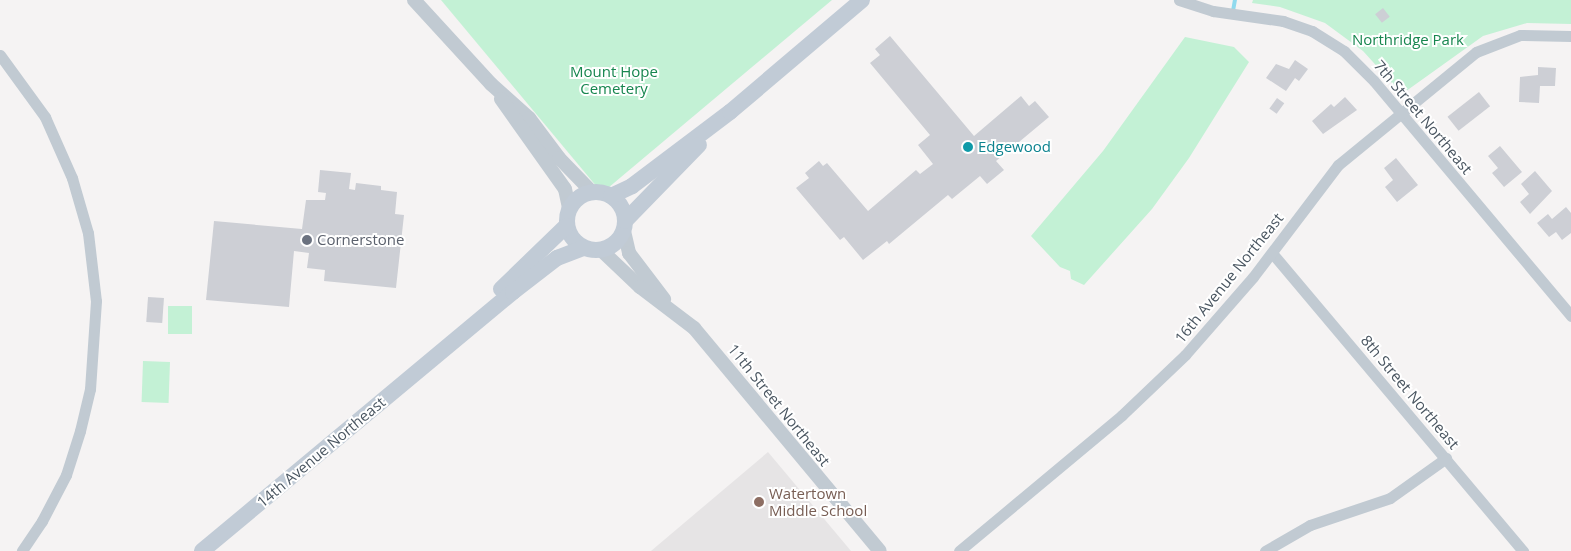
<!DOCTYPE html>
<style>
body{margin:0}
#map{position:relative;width:1571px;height:551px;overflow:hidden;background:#f5f3f3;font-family:"Open Sans",sans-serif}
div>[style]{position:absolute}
.education>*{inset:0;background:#e6e4e5}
.green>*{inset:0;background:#c3f1d5;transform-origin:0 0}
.stream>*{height:4px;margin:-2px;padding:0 2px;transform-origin:2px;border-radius:2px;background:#90daee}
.building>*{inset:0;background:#cdcfd5;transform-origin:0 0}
.minor>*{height:11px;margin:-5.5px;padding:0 5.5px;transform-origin:5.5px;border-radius:5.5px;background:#c1cad2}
.tertiary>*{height:14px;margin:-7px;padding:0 7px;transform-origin:7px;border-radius:7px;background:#c1cad2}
.secondary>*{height:16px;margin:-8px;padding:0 8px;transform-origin:8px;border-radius:8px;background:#c1cbd6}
.secondary>.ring{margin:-8px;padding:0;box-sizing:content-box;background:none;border:16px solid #c1cbd6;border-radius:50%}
.dots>*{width:14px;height:14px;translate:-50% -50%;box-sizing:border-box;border:2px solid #fff;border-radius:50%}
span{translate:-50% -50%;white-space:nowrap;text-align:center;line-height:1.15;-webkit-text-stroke:4px #fff;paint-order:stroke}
.park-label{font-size:15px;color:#17864f}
.street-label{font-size:15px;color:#4a5661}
.culture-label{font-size:15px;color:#0d838f}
.left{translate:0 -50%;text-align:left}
.worship-label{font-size:15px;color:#5b616d}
.education-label{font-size:15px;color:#785e54}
</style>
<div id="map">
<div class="education">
<i style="clip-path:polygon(768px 452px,851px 551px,651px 551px)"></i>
</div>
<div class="green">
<i style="clip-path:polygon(441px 0,832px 0,602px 193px)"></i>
<i style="clip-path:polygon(1253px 0,1571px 0,1571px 24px,1527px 23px,1483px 36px,1402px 94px,1363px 51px,1325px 23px,1280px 7px,1252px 3px)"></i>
<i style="clip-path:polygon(1185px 37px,1234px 47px,1249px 62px,1189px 158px,1152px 209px,1084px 285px,1071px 279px,1070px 271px,1060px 267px,1031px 236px,1103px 151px)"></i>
<i style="left:168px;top:306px;width:24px;height:28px"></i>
<i style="left:143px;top:361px;width:27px;height:41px;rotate:2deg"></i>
</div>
<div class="stream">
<i style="left:1233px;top:11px;width:11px;rotate:-80deg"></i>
</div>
<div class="building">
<i style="left:1383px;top:8px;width:11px;height:10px;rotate:52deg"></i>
<i style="clip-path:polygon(890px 36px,974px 136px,1021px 96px,1029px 106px,1035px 101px,1049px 117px,996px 161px,1004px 170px,987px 184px,980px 176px,952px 199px,948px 195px,889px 244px,887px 241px,863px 260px,844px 237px,840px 240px,796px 188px,809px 178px,805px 173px,819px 161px,823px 166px,827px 163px,868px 211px,916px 170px,920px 174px,933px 164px,918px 145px,930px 135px,870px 63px,880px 55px,875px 49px)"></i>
<i style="clip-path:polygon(1295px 60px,1308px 69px,1299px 81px,1295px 78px,1286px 91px,1266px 78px,1276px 64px,1289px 69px)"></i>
<i style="clip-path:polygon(1538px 67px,1556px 68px,1555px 86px,1540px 86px,1539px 103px,1519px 102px,1520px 77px,1538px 75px)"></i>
<i style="left:1479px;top:92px;width:18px;height:40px;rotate:52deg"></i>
<i style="clip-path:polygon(1345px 97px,1357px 110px,1323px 134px,1312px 121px,1331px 104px,1334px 107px)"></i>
<i style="left:1277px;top:98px;width:9px;height:13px;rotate:36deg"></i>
<i style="clip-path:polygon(1500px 146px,1522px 172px,1504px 187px,1492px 173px,1498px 168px,1488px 156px)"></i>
<i style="clip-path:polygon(1396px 158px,1418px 185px,1397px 202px,1385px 187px,1393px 180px,1384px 168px)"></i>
<i style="clip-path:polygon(320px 170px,351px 173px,349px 189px,355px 190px,356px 183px,381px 186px,381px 190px,397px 192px,395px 214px,404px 215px,396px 288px,324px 281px,325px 270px,307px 268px,309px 253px,294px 251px,289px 307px,206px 300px,214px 221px,302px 229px,306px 200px,325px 200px,326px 193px,318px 192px)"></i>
<i style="clip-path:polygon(1535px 171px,1552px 191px,1530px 214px,1520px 202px,1529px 194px,1521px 184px)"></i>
<i style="clip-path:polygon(1566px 207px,1571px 213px,1571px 233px,1562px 240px,1556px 232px,1549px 237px,1537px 223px,1548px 214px,1552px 219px)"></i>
<i style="left:148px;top:297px;width:16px;height:25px;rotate:4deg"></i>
</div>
<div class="minor">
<i style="left:1179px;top:0;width:36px;rotate:18deg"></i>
<i style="left:1213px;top:11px;width:71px;rotate:8.1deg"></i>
<i style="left:1283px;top:21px;width:31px;rotate:19deg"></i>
<i style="left:1312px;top:31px;width:38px;rotate:32deg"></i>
<i style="left:1344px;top:51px;width:42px;rotate:45deg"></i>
<i style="left:1374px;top:81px;width:307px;rotate:50deg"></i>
<i style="left:0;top:55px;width:77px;rotate:54deg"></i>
<i style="left:45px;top:117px;width:67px;rotate:66.1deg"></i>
<i style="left:72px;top:178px;width:57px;rotate:73.8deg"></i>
<i style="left:88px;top:233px;width:68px;rotate:83.3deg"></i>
<i style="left:96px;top:301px;width:88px;rotate:93.9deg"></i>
<i style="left:90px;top:389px;width:43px;rotate:103.4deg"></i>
<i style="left:80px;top:431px;width:46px;rotate:107.7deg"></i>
<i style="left:66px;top:475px;width:52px;rotate:117.6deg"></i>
<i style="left:42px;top:521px;width:36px;rotate:124deg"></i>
<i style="left:1272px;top:253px;width:390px;rotate:49.9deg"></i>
<i style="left:959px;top:551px;width:212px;rotate:-39.8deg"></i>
<i style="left:1122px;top:415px;width:87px;rotate:-43.6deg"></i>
<i style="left:1185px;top:355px;width:103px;rotate:-48.9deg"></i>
<i style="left:1253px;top:277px;width:141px;rotate:-52.8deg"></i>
<i style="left:1338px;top:165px;width:178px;rotate:-39.3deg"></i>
<i style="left:1476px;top:52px;width:47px;rotate:-21.1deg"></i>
<i style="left:1520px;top:35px;width:51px;rotate:1.1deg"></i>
<i style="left:1265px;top:551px;width:52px;rotate:-30deg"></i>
<i style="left:1310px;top:525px;width:84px;rotate:-18.6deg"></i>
<i style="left:1390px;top:498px;width:69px;rotate:-35.5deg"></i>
</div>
<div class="tertiary">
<i style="left:414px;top:0;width:114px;rotate:47.5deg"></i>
<i style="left:491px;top:84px;width:51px;rotate:41.8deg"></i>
<i style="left:529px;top:118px;width:50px;rotate:53.1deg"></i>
<i style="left:559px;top:158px;width:47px;rotate:45.9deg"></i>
<i style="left:501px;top:99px;width:110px;rotate:54.6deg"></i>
<i style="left:565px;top:189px;width:19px;rotate:78deg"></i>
<i style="left:624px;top:231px;width:23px;rotate:77deg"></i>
<i style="left:629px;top:253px;width:58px;rotate:52.7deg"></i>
<i style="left:601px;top:250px;width:54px;rotate:43.5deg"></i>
<i style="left:640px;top:287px;width:68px;rotate:37.2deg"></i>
<i style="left:694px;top:328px;width:290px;rotate:50.2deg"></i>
</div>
<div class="secondary">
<i class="ring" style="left:567px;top:192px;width:42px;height:42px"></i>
<i style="left:611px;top:196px;width:23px;rotate:-25deg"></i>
<i style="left:632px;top:186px;width:123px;rotate:-37.1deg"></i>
<i style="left:730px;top:112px;width:173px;rotate:-40.3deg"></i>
<i style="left:625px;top:221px;width:106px;rotate:-45.8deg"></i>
<i style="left:501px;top:289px;width:91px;rotate:-44.1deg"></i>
<i style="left:202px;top:551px;width:405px;rotate:-39.8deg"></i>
<i style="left:513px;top:292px;width:56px;rotate:-37.7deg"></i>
<i style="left:557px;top:258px;width:28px;rotate:-21deg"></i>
</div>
<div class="dots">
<i style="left:968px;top:147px;background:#0f9aa8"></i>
<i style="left:307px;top:240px;background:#6b7280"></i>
<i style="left:759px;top:502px;background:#8d6e63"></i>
</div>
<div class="park-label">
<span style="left:1408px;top:40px">Northridge Park</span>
<span style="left:614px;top:80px">Mount Hope<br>Cemetery</span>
</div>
<div class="street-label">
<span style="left:1423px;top:117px;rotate:50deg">7th Street Northeast</span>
<span style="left:1229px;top:278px;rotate:-51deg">16th Avenue Northeast</span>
<span style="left:1410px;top:392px;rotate:50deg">8th Street Northeast</span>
<span style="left:779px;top:405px;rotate:51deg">11th Street Northeast</span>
<span style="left:321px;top:452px;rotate:-40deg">14th Avenue Northeast</span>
</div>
<div class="culture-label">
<span class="left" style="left:978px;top:147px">Edgewood</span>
</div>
<div class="worship-label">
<span class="left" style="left:317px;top:240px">Cornerstone</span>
</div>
<div class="education-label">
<span class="left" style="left:769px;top:502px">Watertown<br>Middle School</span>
</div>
</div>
